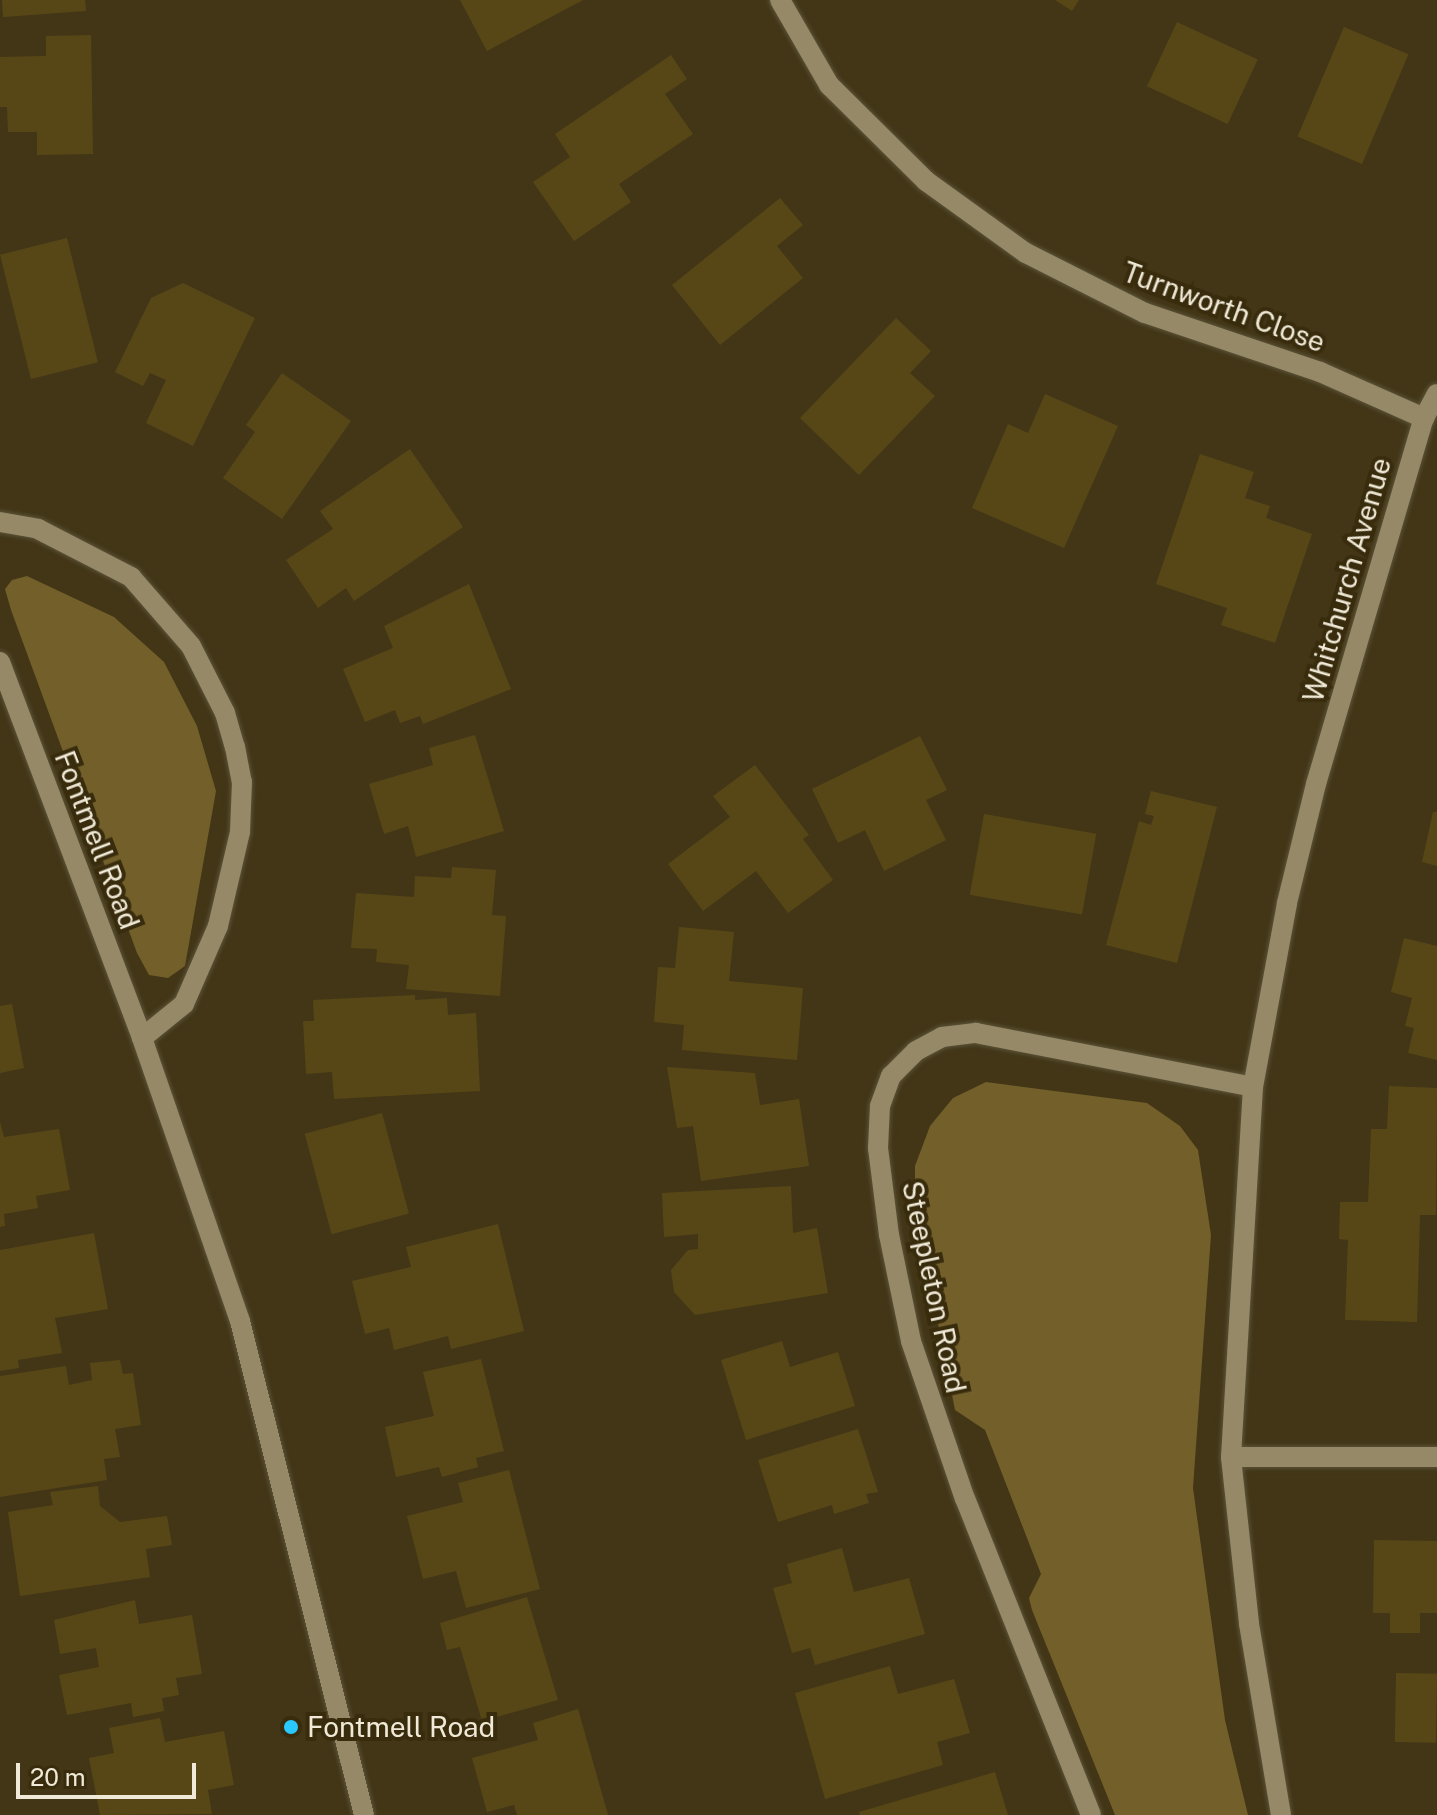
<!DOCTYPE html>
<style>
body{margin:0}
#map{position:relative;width:1437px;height:1815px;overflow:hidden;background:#423617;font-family:"Public Sans",sans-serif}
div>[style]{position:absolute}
.green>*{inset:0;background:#725f2a}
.building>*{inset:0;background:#584716;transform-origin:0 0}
.roads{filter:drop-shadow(0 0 2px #5c5338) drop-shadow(0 0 2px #5c5338)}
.minor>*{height:20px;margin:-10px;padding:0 10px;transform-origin:10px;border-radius:10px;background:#968968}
.dots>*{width:22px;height:22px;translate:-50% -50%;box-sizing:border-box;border:4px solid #382c0d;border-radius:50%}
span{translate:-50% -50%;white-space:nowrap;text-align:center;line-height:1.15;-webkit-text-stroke:8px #382c0d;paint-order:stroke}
.street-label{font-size:28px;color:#f0e9d7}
.poi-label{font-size:28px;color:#f0e9d7}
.left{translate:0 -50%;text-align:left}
.scale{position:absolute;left:16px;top:1763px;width:180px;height:36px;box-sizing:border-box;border:4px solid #f0e9d7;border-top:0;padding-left:10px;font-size:24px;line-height:28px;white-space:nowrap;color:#f0e9d7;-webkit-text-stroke:6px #382c0d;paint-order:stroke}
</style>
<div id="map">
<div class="green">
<i style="clip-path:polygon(27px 576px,114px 617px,164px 662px,197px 726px,216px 791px,185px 966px,168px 978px,149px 975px,137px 953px,11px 610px,5px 589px,12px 580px)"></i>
<i style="clip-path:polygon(986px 1082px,1147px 1103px,1180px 1126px,1198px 1150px,1211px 1235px,1193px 1488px,1225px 1720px,1248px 1815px,1115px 1815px,1032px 1610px,1029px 1598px,1041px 1574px,985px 1430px,955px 1410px,915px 1207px,915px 1166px,930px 1126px,953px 1098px)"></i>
</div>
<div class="building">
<i style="clip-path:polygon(2px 0,85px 0,86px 11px,3px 17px)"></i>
<i style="clip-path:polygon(460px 0,583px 0,487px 51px)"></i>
<i style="clip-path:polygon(1055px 0,1079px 0,1072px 11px)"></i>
<i style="left:1177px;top:22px;width:89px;height:71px;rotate:25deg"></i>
<i style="left:1344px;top:27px;width:70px;height:119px;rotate:23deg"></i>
<i style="clip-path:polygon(91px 35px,93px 154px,37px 155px,37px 132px,8px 132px,7px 107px,0 107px,0 57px,46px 56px,46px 36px)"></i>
<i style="clip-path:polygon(671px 55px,687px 79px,665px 94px,693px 134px,619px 184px,631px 202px,574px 241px,533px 182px,570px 157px,555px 134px)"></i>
<i style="clip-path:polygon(780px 198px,803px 225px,777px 246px,803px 278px,720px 345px,672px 285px)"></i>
<i style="left:67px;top:238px;width:128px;height:69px;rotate:76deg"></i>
<i style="clip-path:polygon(183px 283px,255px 318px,193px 446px,146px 423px,166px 380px,150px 373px,143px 386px,115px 372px,151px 298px)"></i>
<i style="clip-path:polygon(896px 318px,931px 351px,910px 373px,935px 396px,859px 475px,800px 418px)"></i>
<i style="clip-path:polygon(282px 373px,351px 421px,282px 519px,223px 478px,255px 432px,246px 425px)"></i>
<i style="clip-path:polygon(1045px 394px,1118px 426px,1064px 548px,972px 508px,1008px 424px,1028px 433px)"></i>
<i style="clip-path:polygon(410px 449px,463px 527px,354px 601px,346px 588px,318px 608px,286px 560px,333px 529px,320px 511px)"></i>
<i style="clip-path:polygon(1200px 454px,1254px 472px,1245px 498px,1270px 506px,1266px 518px,1312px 534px,1275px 643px,1221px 625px,1227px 608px,1156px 584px)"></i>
<i style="clip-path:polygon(469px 584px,511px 689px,423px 724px,420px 716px,400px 723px,395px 710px,365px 722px,343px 669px,393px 648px,384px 626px)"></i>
<i style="clip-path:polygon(475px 735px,504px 831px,416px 857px,408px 826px,384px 834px,369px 784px,433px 765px,429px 748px)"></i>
<i style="clip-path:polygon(920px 736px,947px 790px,926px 800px,946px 840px,884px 871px,865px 830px,838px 843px,812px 789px)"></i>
<i style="clip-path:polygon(755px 765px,809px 835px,803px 839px,833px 880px,788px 913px,756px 871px,703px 911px,668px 864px,730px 817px,713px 796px)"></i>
<i style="clip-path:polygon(1151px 791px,1217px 807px,1177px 963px,1106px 945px,1139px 821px,1151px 825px,1154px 816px,1145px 814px)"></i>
<i style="clip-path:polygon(1433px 812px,1437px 812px,1437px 866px,1422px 862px)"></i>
<i style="left:984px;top:814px;width:114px;height:82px;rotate:10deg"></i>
<i style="clip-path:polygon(452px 867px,496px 870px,492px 915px,506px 916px,500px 996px,406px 989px,409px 965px,376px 962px,377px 949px,351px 948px,356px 893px,414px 897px,415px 876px,451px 878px)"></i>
<i style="clip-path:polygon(679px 927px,734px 932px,729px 981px,803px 988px,797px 1060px,682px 1050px,684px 1025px,654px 1022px,658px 967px,675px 968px)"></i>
<i style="clip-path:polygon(1404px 938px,1437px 946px,1437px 1060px,1408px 1053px,1414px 1028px,1405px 1026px,1412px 998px,1391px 992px)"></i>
<i style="clip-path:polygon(415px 995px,415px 1000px,447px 998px,448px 1015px,476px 1013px,480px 1091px,334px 1099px,332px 1072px,306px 1074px,303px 1021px,314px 1021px,313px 1000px)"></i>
<i style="clip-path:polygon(12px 1004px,24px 1068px,0 1073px,0 1006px)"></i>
<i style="clip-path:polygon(667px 1067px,755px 1073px,760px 1105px,799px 1099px,809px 1166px,701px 1181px,693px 1126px,677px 1128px)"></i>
<i style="clip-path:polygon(1389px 1086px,1437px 1088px,1436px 1215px,1420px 1215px,1417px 1322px,1345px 1320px,1348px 1240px,1339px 1239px,1340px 1202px,1368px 1202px,1371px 1129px,1387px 1129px)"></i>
<i style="left:382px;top:1113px;width:104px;height:80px;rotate:75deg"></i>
<i style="clip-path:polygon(0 1122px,4px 1137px,59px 1129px,70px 1190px,36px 1196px,38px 1208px,4px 1214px,5px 1226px,0 1227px)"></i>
<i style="clip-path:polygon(791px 1186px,793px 1233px,817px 1228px,828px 1293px,695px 1315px,674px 1292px,671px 1270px,688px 1250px,698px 1249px,698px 1234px,664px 1237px,662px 1193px)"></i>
<i style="clip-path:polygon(498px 1224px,524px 1331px,451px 1349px,448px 1336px,394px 1350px,389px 1328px,365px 1334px,352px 1281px,411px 1267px,406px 1247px)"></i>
<i style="clip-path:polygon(94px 1233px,108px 1309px,55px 1318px,62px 1353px,18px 1360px,19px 1368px,0 1371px,0 1250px)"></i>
<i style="clip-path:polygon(782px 1341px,790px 1367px,838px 1352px,855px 1406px,746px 1440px,721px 1360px)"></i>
<i style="clip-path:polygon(481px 1359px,504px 1451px,476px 1458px,478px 1467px,442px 1477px,439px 1467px,396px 1477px,385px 1427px,434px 1416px,423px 1372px)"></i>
<i style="clip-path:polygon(120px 1360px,123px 1374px,133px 1373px,141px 1425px,115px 1429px,120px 1457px,104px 1459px,107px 1480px,0 1497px,0 1376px,66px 1366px,69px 1385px,92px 1380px,90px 1363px)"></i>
<i style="clip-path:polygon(858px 1429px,878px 1492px,866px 1494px,869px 1503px,834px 1514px,832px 1505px,778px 1522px,758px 1460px)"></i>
<i style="clip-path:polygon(509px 1470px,540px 1589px,466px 1608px,456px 1571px,423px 1579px,407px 1516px,463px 1502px,458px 1483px)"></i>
<i style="clip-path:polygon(98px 1486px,100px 1506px,120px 1522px,167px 1516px,172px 1545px,146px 1549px,150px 1577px,20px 1596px,8px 1512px,53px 1505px,50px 1492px)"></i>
<i style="clip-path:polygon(1374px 1540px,1437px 1541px,1437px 1613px,1420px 1613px,1420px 1633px,1390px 1633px,1390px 1613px,1373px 1613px)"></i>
<i style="clip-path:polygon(842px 1548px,854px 1592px,909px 1578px,925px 1634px,815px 1665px,810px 1648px,792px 1653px,773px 1588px,792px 1583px,787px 1564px)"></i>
<i style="clip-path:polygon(527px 1597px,558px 1700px,482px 1721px,460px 1647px,447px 1650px,440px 1623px)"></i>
<i style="clip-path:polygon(135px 1600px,139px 1624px,192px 1615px,202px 1674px,176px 1678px,179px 1695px,162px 1698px,164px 1711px,133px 1717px,131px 1703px,67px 1715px,59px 1675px,99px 1667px,96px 1648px,60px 1654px,54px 1620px)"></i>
<i style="clip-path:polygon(890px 1666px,898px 1694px,954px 1679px,970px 1733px,937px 1742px,943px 1765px,825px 1799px,795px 1693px)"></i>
<i style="left:1396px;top:1673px;width:41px;height:69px;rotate:1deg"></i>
<i style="clip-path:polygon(578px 1709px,608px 1815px,517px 1815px,514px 1805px,487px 1812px,472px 1758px,538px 1740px,533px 1723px)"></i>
<i style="clip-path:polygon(160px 1718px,165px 1742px,224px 1731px,234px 1785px,208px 1790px,212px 1814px,100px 1815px,89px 1758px,114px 1753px,109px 1728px)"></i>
<i style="clip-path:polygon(995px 1772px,1008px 1815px,860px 1815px,859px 1812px)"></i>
</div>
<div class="roads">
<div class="minor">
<i style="left:780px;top:0;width:98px;rotate:60deg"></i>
<i style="left:829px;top:85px;width:136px;rotate:44.7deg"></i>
<i style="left:926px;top:181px;width:123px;rotate:35.8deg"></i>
<i style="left:1026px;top:253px;width:133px;rotate:26.8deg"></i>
<i style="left:1145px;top:313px;width:185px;rotate:18.6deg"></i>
<i style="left:1320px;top:372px;width:114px;rotate:23.9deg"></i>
<i style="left:0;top:522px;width:39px;rotate:10deg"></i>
<i style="left:38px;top:529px;width:105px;rotate:27.3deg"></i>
<i style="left:131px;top:577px;width:91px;rotate:49deg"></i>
<i style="left:191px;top:646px;width:75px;rotate:63.1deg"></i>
<i style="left:225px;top:713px;width:35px;rotate:74deg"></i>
<i style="left:235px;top:747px;width:36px;rotate:79deg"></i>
<i style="left:242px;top:782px;width:50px;rotate:92.3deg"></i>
<i style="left:240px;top:832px;width:97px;rotate:103.2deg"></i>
<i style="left:218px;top:926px;width:85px;rotate:113.6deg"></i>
<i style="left:184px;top:1004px;width:54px;rotate:141deg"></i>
<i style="left:0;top:662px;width:402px;rotate:69.3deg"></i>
<i style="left:142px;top:1038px;width:299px;rotate:70.9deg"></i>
<i style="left:240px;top:1321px;width:509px;rotate:75.91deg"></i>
<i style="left:1231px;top:1457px;width:206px"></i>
<i style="left:1091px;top:1815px;width:340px;rotate:-111.7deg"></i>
<i style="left:965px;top:1499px;width:167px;rotate:-108.9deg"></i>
<i style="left:911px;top:1341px;width:108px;rotate:-101.7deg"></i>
<i style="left:889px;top:1235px;width:88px;rotate:-97.2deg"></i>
<i style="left:878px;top:1148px;width:42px;rotate:-87.3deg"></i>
<i style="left:880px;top:1106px;width:32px;rotate:-70deg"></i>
<i style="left:891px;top:1076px;width:35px;rotate:-45deg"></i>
<i style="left:916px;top:1051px;width:30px;rotate:-28deg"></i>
<i style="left:942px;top:1037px;width:34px;rotate:-7deg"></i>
<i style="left:976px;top:1033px;width:282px;rotate:11deg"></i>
<i style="left:1281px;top:1815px;width:195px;rotate:-99.5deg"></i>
<i style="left:1249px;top:1623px;width:167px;rotate:-96.2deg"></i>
<i style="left:1231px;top:1457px;width:371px;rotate:-86.6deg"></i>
<i style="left:1253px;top:1087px;width:187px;rotate:-79.5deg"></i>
<i style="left:1287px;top:903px;width:122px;rotate:-76.3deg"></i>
<i style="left:1316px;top:784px;width:382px;rotate:-73.6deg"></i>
<i style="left:1424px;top:418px;width:27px;rotate:-62deg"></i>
</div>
</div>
<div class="dots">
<i style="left:291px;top:1727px;background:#29c8ff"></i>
</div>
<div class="street-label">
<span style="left:1224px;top:307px;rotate:20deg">Turnworth Close</span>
<span style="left:1347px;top:580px;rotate:-74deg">Whitchurch Avenue</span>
<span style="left:97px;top:840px;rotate:69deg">Fontmell Road</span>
<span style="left:934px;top:1287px;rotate:78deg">Steepleton Road</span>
</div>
<div class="poi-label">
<span class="left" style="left:307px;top:1727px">Fontmell Road</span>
</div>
<div class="scale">20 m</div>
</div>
